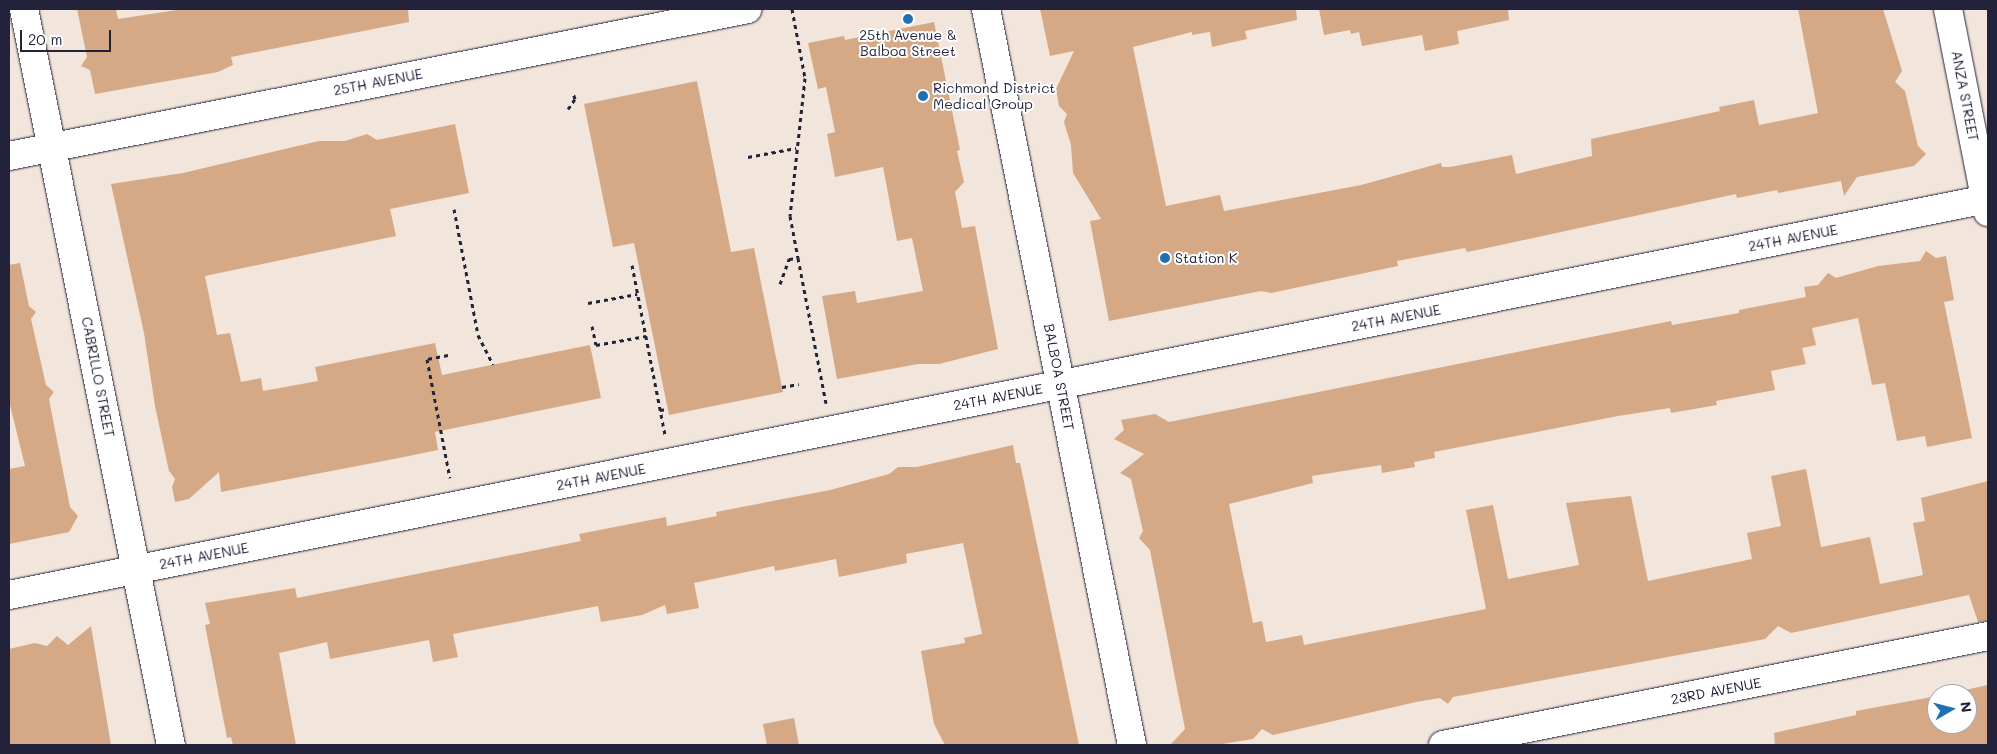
<!DOCTYPE html>
<style>
body{margin:0}
#map{position:relative;width:1997px;height:754px;overflow:hidden;background:#f2e5db;font-family:Mali,sans-serif}
div>[style]{position:absolute}
.building>*{inset:0;background:#d5a986}
.path>*{height:3px;margin-top:-1.5px;transform-origin:0;background:repeating-linear-gradient(90deg,#22223b 0 4px,transparent 0 8px)}
.roads{filter:drop-shadow(0 0 1px #22223b) drop-shadow(0 0 1px #22223b)}
.minor>*{height:28px;margin:-14px;padding:0 14px;transform-origin:14px;border-radius:14px;background:#fff}
.major>*{height:28px;margin:-14px;padding:0 14px;transform-origin:14px;border-radius:14px;background:#fff}
.dots>*{width:14px;height:14px;translate:-50% -50%;box-sizing:border-box;border:2px solid #fff;border-radius:50%}
span{translate:-50% -50%;white-space:nowrap;text-align:center;line-height:1.15;-webkit-text-stroke:4px #fff;paint-order:stroke}
.poi-label{font-size:14px;color:#22223b}
.left{translate:0 -50%;text-align:left}
.street-label{font-size:14px;color:#22223b}
.frame{position:absolute;inset:0;border:10px solid #22223b;pointer-events:none}
.north{position:absolute;left:1927px;top:684px;width:50px;height:50px;box-sizing:border-box;background:#fff;border:1px solid #a7a7b1;border-radius:50%;rotate:82deg;font-size:14px;font-weight:700;line-height:20px;text-align:center;color:#22223b}
.north::after{content:'';display:block;margin:auto;width:18px;height:22px;background:#1f6fb2;clip-path:polygon(50% 0,100% 100%,50% 72%,0 100%)}
.scale{position:absolute;left:20px;top:30px;width:91px;height:22px;box-sizing:border-box;border:2px solid #22223b;border-top:0;padding-left:6px;font-size:15px;line-height:18px;white-space:nowrap;color:#22223b;-webkit-text-stroke:4px #fff;paint-order:stroke}
</style>
<div id="map">
<div class="building">
<i style="clip-path:polygon(77px 9px,116px 9px,118px 19px,183px 9px,408px 9px,409px 22px,231px 57px,233px 65px,218px 72px,95px 94px,90px 70px,81px 66px,87px 57px)"></i>
<i style="clip-path:polygon(1040px 9px,1296px 9px,1297px 20px,1245px 31px,1247px 39px,1212px 47px,1210px 32px,1192px 35px,1192px 32px,1133px 47px,1166px 206px,1220px 195px,1224px 211px,1361px 185px,1441px 163px,1442px 167px,1450px 167px,1512px 155px,1516px 174px,1592px 156px,1591px 139px,1720px 111px,1719px 107px,1754px 100px,1759px 125px,1818px 113px,1798px 9px,1883px 9px,1902px 71px,1895px 82px,1905px 91px,1918px 146px,1926px 154px,1914px 166px,1857px 177px,1844px 196px,1841px 181px,1778px 193px,1777px 190px,1737px 198px,1736px 194px,1496px 246px,1467px 252px,1465px 248px,1397px 261px,1398px 266px,1271px 293px,1261px 291px,1109px 321px,1090px 221px,1101px 219px,1073px 173px,1071px 145px,1064px 122px,1067px 114px,1059px 106px,1056px 89px,1074px 51px,1050px 56px)"></i>
<i style="clip-path:polygon(1319px 9px,1508px 9px,1509px 20px,1457px 31px,1459px 44px,1425px 51px,1422px 35px,1362px 46px,1359px 32px,1351px 34px,1350px 30px,1324px 35px)"></i>
<i style="clip-path:polygon(934px 22px,960px 150px,957px 151px,964px 182px,955px 192px,962px 228px,975px 226px,998px 349px,939px 364px,918px 364px,837px 379px,822px 296px,855px 291px,857px 303px,923px 291px,912px 238px,897px 241px,883px 167px,835px 177px,827px 134px,835px 132px,826px 87px,818px 89px,808px 43px,844px 36px,845px 40px)"></i>
<i style="clip-path:polygon(697px 81px,731px 252px,754px 248px,783px 392px,669px 415px,634px 243px,613px 247px,584px 104px)"></i>
<i style="clip-path:polygon(455px 124px,469px 193px,390px 209px,396px 236px,205px 276px,217px 335px,230px 333px,241px 382px,261px 378px,263px 391px,318px 381px,315px 367px,435px 343px,442px 375px,590px 345px,601px 398px,435px 432px,438px 450px,399px 458px,221px 492px,219px 472px,189px 499px,175px 502px,172px 487px,175px 479px,169px 471px,155px 406px,144px 333px,111px 184px,183px 173px,319px 141px,345px 141px,367px 134px,377px 140px)"></i>
<i style="clip-path:polygon(1926px 251px,1936px 258px,1946px 256px,1954px 300px,1944px 302px,1972px 438px,1927px 447px,1925px 436px,1897px 441px,1885px 383px,1872px 385px,1858px 318px,1812px 328px,1816px 345px,1802px 348px,1806px 364px,1771px 371px,1775px 390px,1716px 401px,1717px 405px,1671px 413px,1670px 408px,1618px 416px,1434px 452px,1435px 458px,1414px 462px,1415px 467px,1382px 473px,1381px 465px,1312px 476px,1313px 483px,1229px 504px,1253px 623px,1262px 621px,1266px 642px,1302px 635px,1304px 645px,1486px 609px,1466px 510px,1493px 505px,1508px 579px,1579px 565px,1566px 503px,1631px 496px,1648px 581px,1752px 559px,1747px 533px,1781px 526px,1771px 476px,1806px 469px,1821px 547px,1870px 537px,1880px 584px,1923px 575px,1913px 523px,1925px 521px,1921px 498px,1988px 481px,1988px 621px,1978px 622px,1969px 595px,1791px 633px,1778px 626px,1765px 639px,1453px 697px,1448px 704px,1440px 698px,1416px 702px,1273px 735px,1262px 729px,1253px 739px,1216px 745px,1170px 745px,1185px 729px,1150px 550px,1139px 538px,1143px 531px,1131px 479px,1120px 473px,1144px 454px,1114px 439px,1124px 430px,1121px 420px,1155px 414px,1169px 422px,1671px 321px,1672px 325px,1739px 313px,1739px 310px,1806px 297px,1804px 287px,1818px 285px,1828px 273px,1836px 278px,1878px 266px,1920px 261px)"></i>
<i style="clip-path:polygon(20px 263px,29px 306px,36px 312px,31px 319px,46px 385px,54px 392px,49px 399px,70px 507px,78px 516px,69px 532px,9px 544px,9px 469px,25px 466px,9px 401px,9px 265px)"></i>
<i style="clip-path:polygon(1013px 445px,1016px 463px,1020px 463px,1079px 745px,945px 745px,934px 724px,921px 651px,965px 643px,964px 638px,982px 634px,963px 543px,906px 554px,907px 563px,839px 577px,836px 559px,775px 571px,774px 566px,694px 583px,699px 608px,667px 614px,665px 605px,642px 615px,601px 622px,598px 606px,453px 634px,458px 657px,433px 662px,429px 640px,330px 659px,327px 642px,279px 653px,296px 745px,233px 745px,231px 737px,227px 738px,205px 625px,210px 624px,205px 603px,295px 588px,297px 598px,581px 541px,579px 534px,666px 517px,667px 526px,717px 516px,716px 512px,830px 490px,889px 474px,898px 467px,917px 467px)"></i>
<i style="clip-path:polygon(91px 626px,111px 745px,9px 745px,9px 649px,35px 643px,47px 646px,57px 636px,68px 645px)"></i>
<i style="clip-path:polygon(1988px 685px,1988px 745px,1775px 745px,1774px 733px,1856px 715px,1856px 711px,1937px 696px,1937px 724px,1967px 724px,1967px 694px,1946px 694px)"></i>
<i style="clip-path:polygon(794px 718px,799px 745px,767px 745px,763px 724px)"></i>
</div>
<div class="path">
<i style="left:792px;top:9px;width:70px;rotate:79.3deg"></i>
<i style="left:805px;top:78px;width:139px;rotate:96.2deg"></i>
<i style="left:790px;top:216px;width:43px;rotate:79.2deg"></i>
<i style="left:568px;top:109px;width:12px;rotate:-55deg"></i>
<i style="left:575px;top:99px;width:7px;rotate:-106deg"></i>
<i style="left:748px;top:157px;width:49px;rotate:-10.6deg"></i>
<i style="left:454px;top:209px;width:128px;rotate:79.2deg"></i>
<i style="left:478px;top:335px;width:33px;rotate:63deg"></i>
<i style="left:632px;top:265px;width:173px;rotate:79deg"></i>
<i style="left:780px;top:284px;width:27px;rotate:-70deg"></i>
<i style="left:789px;top:259px;width:9px;rotate:-6deg"></i>
<i style="left:798px;top:258px;width:148px;rotate:79.1deg"></i>
<i style="left:588px;top:303px;width:50px;rotate:-10.4deg"></i>
<i style="left:592px;top:326px;width:19px;rotate:78deg"></i>
<i style="left:596px;top:345px;width:51px;rotate:-10.2deg"></i>
<i style="left:448px;top:355px;width:21px;rotate:169deg"></i>
<i style="left:427px;top:359px;width:121px;rotate:79.1deg"></i>
<i style="left:782px;top:387px;width:17px;rotate:-10deg"></i>
<i style="left:660px;top:410px;width:8px;rotate:-7deg"></i>
</div>
<div class="roads">
<div class="minor">
<i style="left:24px;top:9px;width:751px;rotate:78.71deg"></i>
<i style="left:986px;top:9px;width:750px;rotate:78.78deg"></i>
<i style="left:1948px;top:9px;width:207px;rotate:78.9deg"></i>
<i style="left:9px;top:595px;width:2018px;rotate:-11.32deg"></i>
<i style="left:1443px;top:745px;width:556px;rotate:-11.31deg"></i>
</div>
<div class="major">
<i style="left:9px;top:156px;width:753px;rotate:-11.25deg"></i>
</div>
</div>
<div class="dots">
<i style="left:908px;top:19px;background:#1f6fb2"></i>
<i style="left:923px;top:96px;background:#1f6fb2"></i>
<i style="left:1165px;top:258px;background:#1f6fb2"></i>
</div>
<div class="poi-label">
<span style="left:908px;top:43px">25th Avenue &amp;<br>Balboa Street</span>
<span class="left" style="left:933px;top:96px">Richmond District<br>Medical Group</span>
<span class="left" style="left:1175px;top:258px">Station K</span>
</div>
<div class="street-label">
<span style="left:378px;top:82px;rotate:-11deg">25TH AVENUE</span>
<span style="left:1965px;top:96px;rotate:79deg">ANZA STREET</span>
<span style="left:1793px;top:238px;rotate:-11deg">24TH AVENUE</span>
<span style="left:1396px;top:318px;rotate:-11deg">24TH AVENUE</span>
<span style="left:98px;top:377px;rotate:79deg">CABRILLO STREET</span>
<span style="left:1059px;top:377px;rotate:79deg">BALBOA STREET</span>
<span style="left:998px;top:397px;rotate:-11deg">24TH AVENUE</span>
<span style="left:601px;top:477px;rotate:-11deg">24TH AVENUE</span>
<span style="left:204px;top:556px;rotate:-11deg">24TH AVENUE</span>
<span style="left:1716px;top:691px;rotate:-11deg">23RD AVENUE</span>
</div>
<div class="frame"></div>
<div class="north">N</div>
<div class="scale">20 m</div>
</div>
